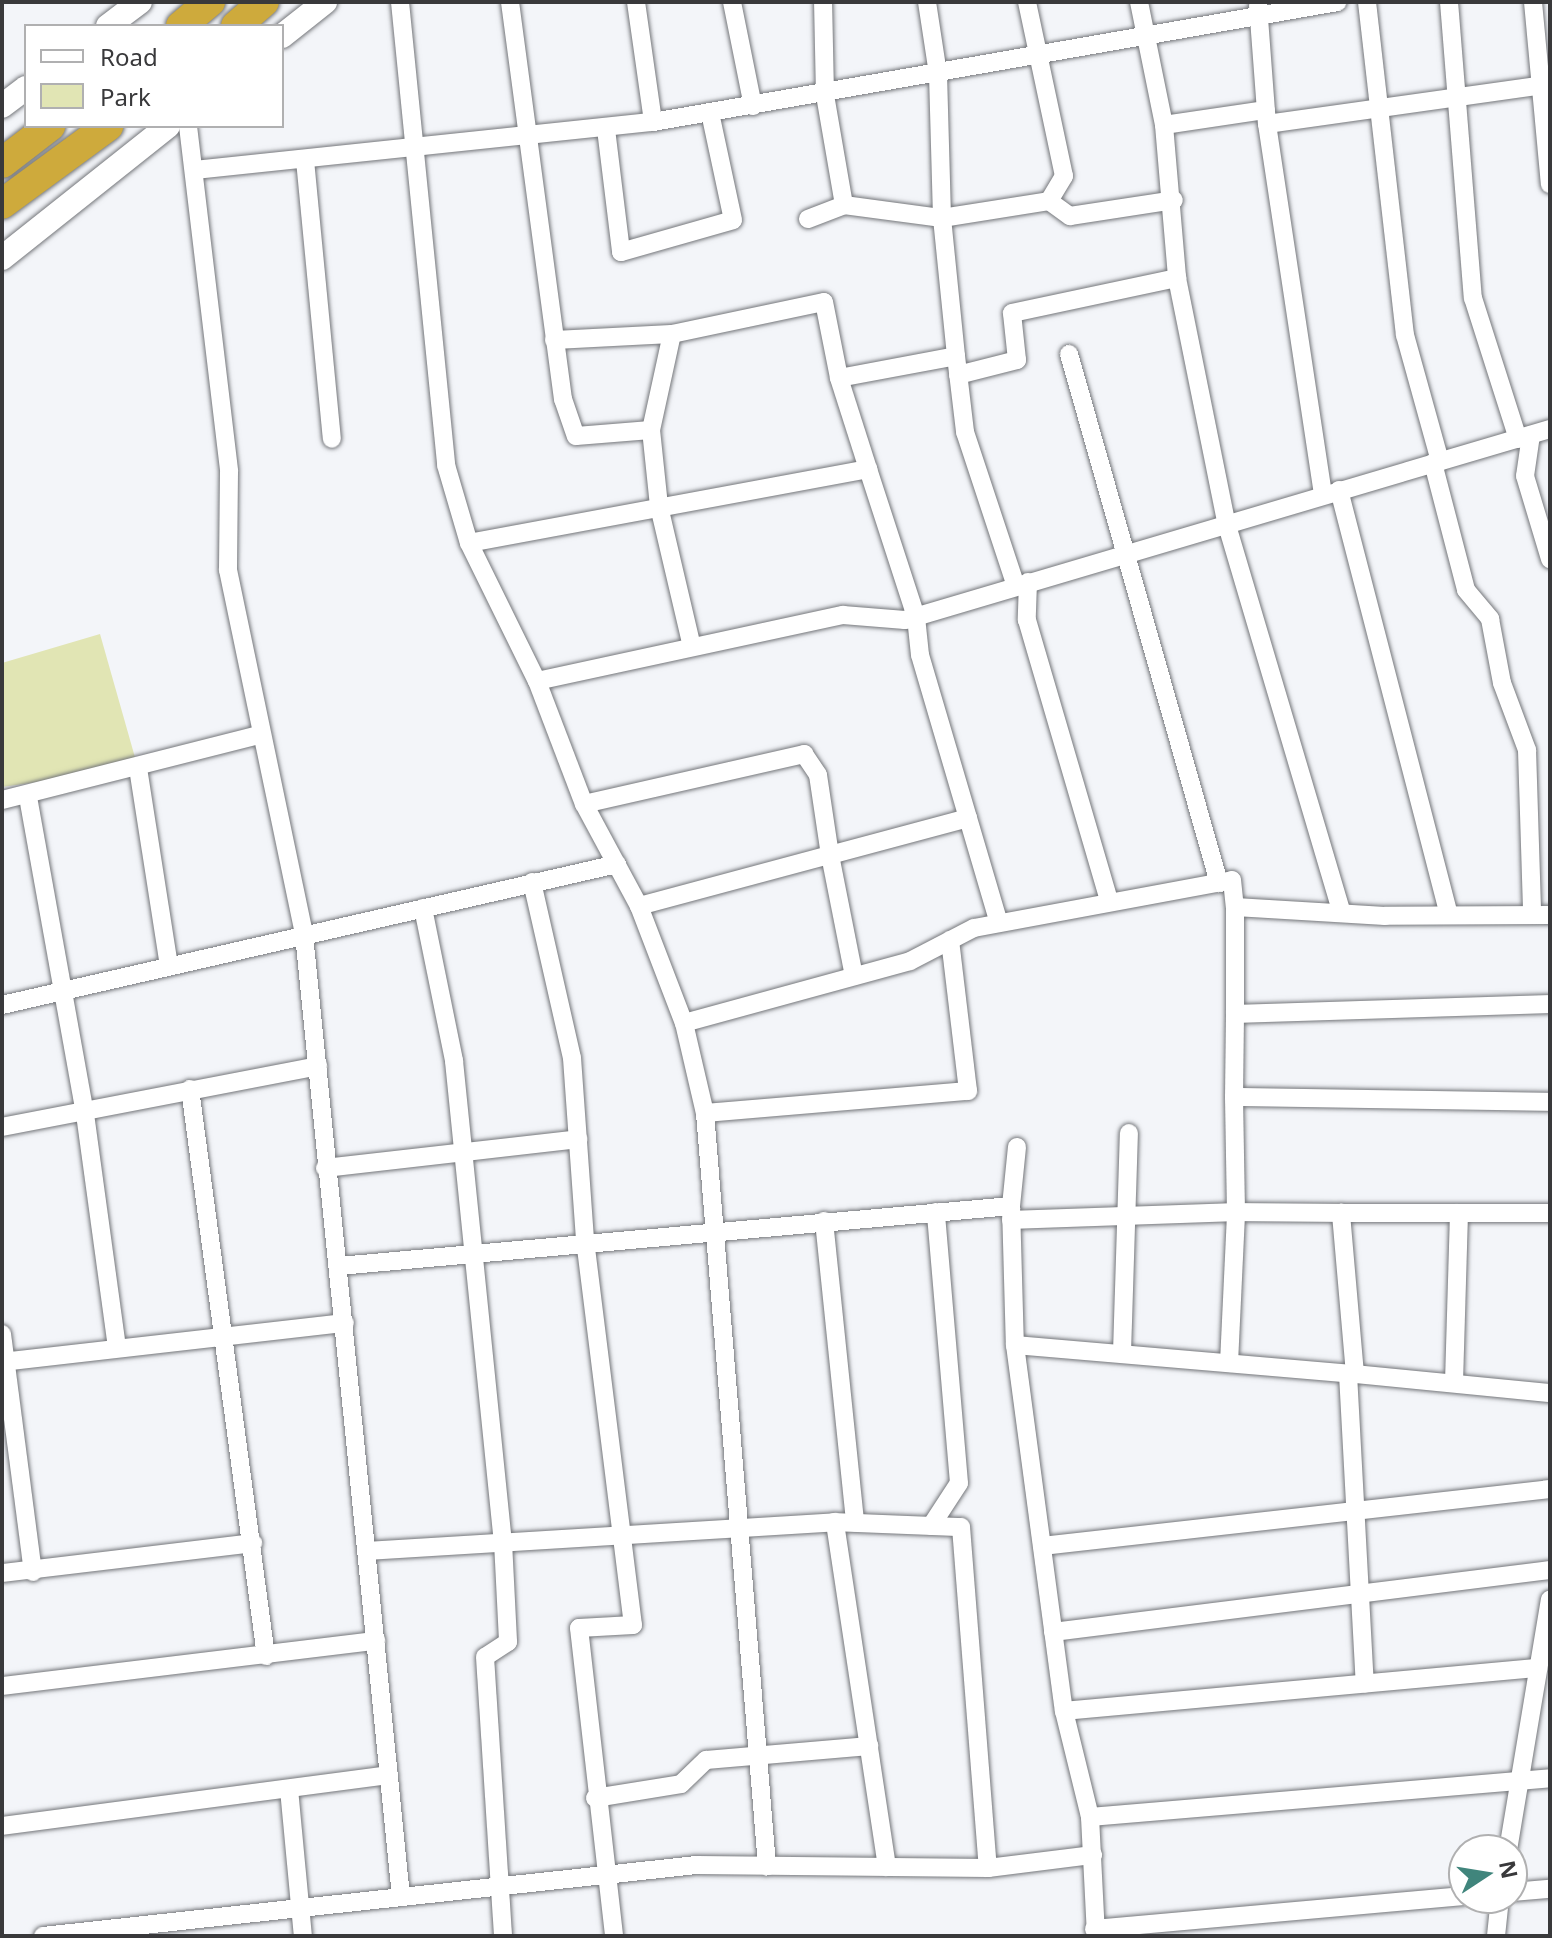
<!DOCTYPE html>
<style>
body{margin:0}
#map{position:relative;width:1552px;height:1938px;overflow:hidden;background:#f3f5f9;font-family:"Noto Sans",sans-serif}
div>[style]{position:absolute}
.green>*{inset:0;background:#e1e5b4}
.roads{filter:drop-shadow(0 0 2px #74767a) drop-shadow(0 0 2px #74767a)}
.minor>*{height:18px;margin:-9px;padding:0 9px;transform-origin:9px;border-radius:9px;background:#fff}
.tertiary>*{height:24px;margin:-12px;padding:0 12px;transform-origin:12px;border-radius:12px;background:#fff}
.trunk>*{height:30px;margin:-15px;padding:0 15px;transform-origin:15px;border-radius:15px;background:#ceaa3c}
span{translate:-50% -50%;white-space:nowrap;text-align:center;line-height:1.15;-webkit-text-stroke:8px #fff;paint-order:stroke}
.frame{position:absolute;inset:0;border:4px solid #39393b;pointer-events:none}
.legend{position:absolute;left:24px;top:24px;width:260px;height:104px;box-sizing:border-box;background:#fff;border:2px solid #b0b0b1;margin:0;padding:10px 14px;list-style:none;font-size:24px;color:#39393b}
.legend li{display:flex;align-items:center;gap:16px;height:40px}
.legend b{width:40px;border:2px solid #b0b0b1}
.north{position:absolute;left:1448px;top:1834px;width:80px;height:80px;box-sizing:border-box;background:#fff;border:2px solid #b0b0b1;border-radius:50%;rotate:78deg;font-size:22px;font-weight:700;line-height:32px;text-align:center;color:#39393b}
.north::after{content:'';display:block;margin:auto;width:28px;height:36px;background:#40857c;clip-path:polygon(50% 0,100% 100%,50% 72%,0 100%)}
</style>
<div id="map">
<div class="green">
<i style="clip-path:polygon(100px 634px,138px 768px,2px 787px,2px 663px)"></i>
</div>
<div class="roads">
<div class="minor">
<i style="left:400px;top:2px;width:465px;rotate:84.3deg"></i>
<i style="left:446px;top:465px;width:81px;rotate:73.6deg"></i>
<i style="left:469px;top:543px;width:154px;rotate:63.8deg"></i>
<i style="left:537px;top:681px;width:313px;rotate:-12.2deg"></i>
<i style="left:843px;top:615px;width:62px;rotate:4.6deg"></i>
<i style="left:905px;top:620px;width:673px;rotate:-16.5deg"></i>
<i style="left:510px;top:2px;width:401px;rotate:82.4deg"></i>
<i style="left:563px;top:399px;width:39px;rotate:71deg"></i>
<i style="left:576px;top:436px;width:75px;rotate:-4.6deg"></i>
<i style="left:636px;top:2px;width:121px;rotate:81.9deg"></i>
<i style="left:732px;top:2px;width:106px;rotate:78.6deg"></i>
<i style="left:927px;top:2px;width:73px;rotate:81.3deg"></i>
<i style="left:938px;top:74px;width:144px;rotate:88.4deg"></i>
<i style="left:942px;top:218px;width:108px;rotate:-9deg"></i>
<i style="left:1049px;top:201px;width:26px;rotate:36deg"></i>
<i style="left:1070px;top:216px;width:105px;rotate:-8.7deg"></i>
<i style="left:1027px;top:2px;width:178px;rotate:78deg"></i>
<i style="left:1064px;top:176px;width:29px;rotate:121deg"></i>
<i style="left:1139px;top:2px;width:126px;rotate:78.5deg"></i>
<i style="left:1164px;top:125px;width:154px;rotate:85.1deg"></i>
<i style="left:1367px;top:2px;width:335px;rotate:83.5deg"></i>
<i style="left:1405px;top:335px;width:131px;rotate:74.5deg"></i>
<i style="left:1449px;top:2px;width:297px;rotate:85.4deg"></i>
<i style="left:1473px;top:298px;width:148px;rotate:72.3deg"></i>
<i style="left:1533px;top:2px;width:183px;rotate:84.7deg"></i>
<i style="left:1258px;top:5px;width:119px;rotate:85.7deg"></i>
<i style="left:1267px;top:124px;width:374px;rotate:81.4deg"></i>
<i style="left:1267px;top:124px;width:286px;rotate:-8deg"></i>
<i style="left:1164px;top:125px;width:103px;rotate:-8.4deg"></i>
<i style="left:188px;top:126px;width:348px;rotate:83.2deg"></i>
<i style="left:229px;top:472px;width:98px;rotate:90.6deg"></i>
<i style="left:228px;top:570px;width:373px;rotate:78.2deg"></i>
<i style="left:304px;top:935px;width:966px;rotate:84.24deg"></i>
<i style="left:606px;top:129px;width:124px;rotate:83deg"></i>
<i style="left:621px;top:252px;width:116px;rotate:-15.9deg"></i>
<i style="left:733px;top:220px;width:109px;rotate:-102.1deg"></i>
<i style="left:305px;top:160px;width:280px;rotate:84.5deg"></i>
<i style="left:194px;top:170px;width:462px;rotate:-6deg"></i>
<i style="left:653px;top:122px;width:695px;rotate:-9.94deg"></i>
<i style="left:844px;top:205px;width:99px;rotate:7.6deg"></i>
<i style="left:942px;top:218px;width:139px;rotate:84.2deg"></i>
<i style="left:808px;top:219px;width:39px;rotate:-21deg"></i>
<i style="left:844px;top:205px;width:112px;rotate:-99.8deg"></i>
<i style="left:825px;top:95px;width:93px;rotate:-91.2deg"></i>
<i style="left:554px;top:340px;width:118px;rotate:-2.9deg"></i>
<i style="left:1069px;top:354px;width:550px;rotate:74.17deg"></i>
<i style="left:958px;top:375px;width:61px;rotate:-14.3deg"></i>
<i style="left:1017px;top:360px;width:47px;rotate:-96.1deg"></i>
<i style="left:1012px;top:313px;width:169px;rotate:-12deg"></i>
<i style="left:1177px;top:278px;width:249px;rotate:78.6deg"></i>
<i style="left:1226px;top:522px;width:405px;rotate:73.5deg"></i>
<i style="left:839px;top:378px;width:96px;rotate:72.3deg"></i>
<i style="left:1531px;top:435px;width:41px;rotate:98.3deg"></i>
<i style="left:1525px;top:476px;width:87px;rotate:73.2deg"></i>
<i style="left:1433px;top:463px;width:131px;rotate:75.4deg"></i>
<i style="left:1466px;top:590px;width:38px;rotate:50deg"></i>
<i style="left:1490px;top:619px;width:65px;rotate:79.4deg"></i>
<i style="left:1502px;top:683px;width:72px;rotate:69.5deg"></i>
<i style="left:1527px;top:750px;width:163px;rotate:88.2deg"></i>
<i style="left:1339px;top:490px;width:436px;rotate:75.5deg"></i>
<i style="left:469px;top:543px;width:406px;rotate:-10.5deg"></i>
<i style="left:868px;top:469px;width:156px;rotate:72deg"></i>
<i style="left:916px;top:617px;width:38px;rotate:84deg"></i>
<i style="left:920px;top:655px;width:279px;rotate:73.6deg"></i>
<i style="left:1028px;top:582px;width:38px;rotate:92deg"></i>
<i style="left:1027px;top:620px;width:293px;rotate:73.7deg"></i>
<i style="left:692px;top:647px;width:145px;rotate:-103.2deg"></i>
<i style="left:659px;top:506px;width:76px;rotate:-96deg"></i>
<i style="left:651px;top:430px;width:98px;rotate:-77.7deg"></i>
<i style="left:672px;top:334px;width:155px;rotate:-11.9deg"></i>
<i style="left:824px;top:302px;width:77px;rotate:78.8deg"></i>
<i style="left:839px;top:378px;width:119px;rotate:-10.6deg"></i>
<i style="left:956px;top:356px;width:77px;rotate:83.2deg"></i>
<i style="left:965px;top:432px;width:162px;rotate:71.7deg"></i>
<i style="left:537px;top:681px;width:132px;rotate:69.1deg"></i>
<i style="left:584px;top:804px;width:116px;rotate:61.7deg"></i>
<i style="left:639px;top:906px;width:125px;rotate:69deg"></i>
<i style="left:684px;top:1023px;width:92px;rotate:76.9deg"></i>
<i style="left:705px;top:1113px;width:756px;rotate:85.29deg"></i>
<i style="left:138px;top:768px;width:199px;rotate:81.1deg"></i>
<i style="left:28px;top:797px;width:322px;rotate:79.8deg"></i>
<i style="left:85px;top:1114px;width:236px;rotate:82.2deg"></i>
<i style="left:2px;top:800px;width:265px;rotate:-14.2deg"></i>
<i style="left:584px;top:804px;width:226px;rotate:-12.8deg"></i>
<i style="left:804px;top:754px;width:25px;rotate:56deg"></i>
<i style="left:818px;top:775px;width:81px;rotate:81.5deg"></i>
<i style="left:830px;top:855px;width:143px;rotate:-15deg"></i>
<i style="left:532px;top:882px;width:180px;rotate:77.2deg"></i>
<i style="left:572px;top:1058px;width:182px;rotate:85.9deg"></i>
<i style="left:585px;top:1240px;width:388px;rotate:82.9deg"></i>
<i style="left:633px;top:1625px;width:54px;rotate:176.8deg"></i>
<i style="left:579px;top:1628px;width:310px;rotate:83.5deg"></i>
<i style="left:639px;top:906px;width:198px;rotate:-15deg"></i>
<i style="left:830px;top:855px;width:123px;rotate:78.8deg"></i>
<i style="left:423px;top:908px;width:156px;rotate:78.5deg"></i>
<i style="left:454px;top:1061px;width:483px;rotate:84.2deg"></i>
<i style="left:503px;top:1542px;width:100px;rotate:87.1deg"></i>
<i style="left:508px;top:1642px;width:27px;rotate:147deg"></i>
<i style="left:485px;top:1657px;width:280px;rotate:86.3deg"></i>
<i style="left:1550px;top:915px;width:165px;rotate:179.7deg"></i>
<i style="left:1385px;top:916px;width:150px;rotate:-176.6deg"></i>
<i style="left:1235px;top:907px;width:107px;rotate:90deg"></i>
<i style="left:1235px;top:1014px;width:315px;rotate:-1.8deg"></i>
<i style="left:2px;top:1005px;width:631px;rotate:-12.91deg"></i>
<i style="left:684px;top:1023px;width:234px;rotate:-15.3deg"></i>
<i style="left:910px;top:961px;width:72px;rotate:-27.3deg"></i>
<i style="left:974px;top:928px;width:262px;rotate:-10.5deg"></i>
<i style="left:1232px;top:880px;width:27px;rotate:84deg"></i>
<i style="left:190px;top:1089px;width:572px;rotate:82.37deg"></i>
<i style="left:1234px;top:1097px;width:83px;rotate:-89.3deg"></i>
<i style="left:705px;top:1113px;width:264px;rotate:-4.8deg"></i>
<i style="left:968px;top:1091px;width:152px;rotate:-96.8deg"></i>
<i style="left:2px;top:1127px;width:322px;rotate:-10.9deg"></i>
<i style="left:1017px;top:1147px;width:59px;rotate:95.8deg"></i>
<i style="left:1011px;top:1206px;width:139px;rotate:88.4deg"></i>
<i style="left:1015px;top:1345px;width:369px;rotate:82.4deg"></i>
<i style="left:1064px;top:1711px;width:109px;rotate:76.2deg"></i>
<i style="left:1090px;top:1817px;width:119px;rotate:87.1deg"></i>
<i style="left:325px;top:1168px;width:255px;rotate:-6.5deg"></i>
<i style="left:1011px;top:1220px;width:225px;rotate:-2deg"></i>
<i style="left:1236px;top:1212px;width:115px;rotate:-91deg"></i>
<i style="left:1234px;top:1097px;width:316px;rotate:0.9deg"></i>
<i style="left:824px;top:1221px;width:303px;rotate:84.1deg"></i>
<i style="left:339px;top:1266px;width:675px;rotate:-5.1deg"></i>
<i style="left:2px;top:1334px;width:240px;rotate:82.6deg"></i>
<i style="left:1015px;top:1345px;width:341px;rotate:4.9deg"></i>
<i style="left:1355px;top:1374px;width:162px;rotate:-95deg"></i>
<i style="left:1341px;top:1213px;width:209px"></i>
<i style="left:1122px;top:1353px;width:220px;rotate:-88.2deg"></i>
<i style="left:2px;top:1362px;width:345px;rotate:-6.5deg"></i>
<i style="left:1229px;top:1363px;width:151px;rotate:-87.3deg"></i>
<i style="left:1236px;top:1212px;width:105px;rotate:0.5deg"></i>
<i style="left:1348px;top:1374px;width:310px;rotate:86.9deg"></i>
<i style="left:1355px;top:1374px;width:196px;rotate:5.6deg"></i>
<i style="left:1454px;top:1382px;width:169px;rotate:-88.3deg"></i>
<i style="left:931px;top:1526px;width:51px;rotate:-56.9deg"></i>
<i style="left:959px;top:1483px;width:272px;rotate:-94.9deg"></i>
<i style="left:1042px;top:1546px;width:511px;rotate:-6.4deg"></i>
<i style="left:367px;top:1551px;width:469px;rotate:-3.5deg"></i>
<i style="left:2px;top:1573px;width:253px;rotate:-6.8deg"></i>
<i style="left:1053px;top:1632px;width:501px;rotate:-7.11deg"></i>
<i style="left:2px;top:1686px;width:377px;rotate:-6.9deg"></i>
<i style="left:1064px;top:1711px;width:476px;rotate:-5.2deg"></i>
<i style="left:289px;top:1789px;width:148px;rotate:84.6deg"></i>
<i style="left:595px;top:1798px;width:87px;rotate:-9.2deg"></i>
<i style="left:681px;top:1784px;width:35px;rotate:-44deg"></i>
<i style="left:706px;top:1760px;width:164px;rotate:-4.9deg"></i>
<i style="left:1090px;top:1817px;width:462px;rotate:-4.8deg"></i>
<i style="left:2px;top:1826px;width:390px;rotate:-7.5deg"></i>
<i style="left:1508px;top:1850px;width:254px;rotate:-80.5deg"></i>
<i style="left:887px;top:1867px;width:349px;rotate:-98.6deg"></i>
<i style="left:835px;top:1522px;width:126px;rotate:2.3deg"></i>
<i style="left:961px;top:1527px;width:342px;rotate:85.5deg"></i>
<i style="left:1512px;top:1892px;width:38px;rotate:-5deg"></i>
<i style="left:1094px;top:1929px;width:371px;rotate:-5.1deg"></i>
<i style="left:43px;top:1936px;width:658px;rotate:-6.2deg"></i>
<i style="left:697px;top:1865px;width:291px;rotate:0.6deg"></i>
<i style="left:988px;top:1868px;width:106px;rotate:-7.1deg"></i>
<i style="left:1496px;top:1936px;width:38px;rotate:-84deg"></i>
</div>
<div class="tertiary">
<i style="left:108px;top:26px;width:40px;rotate:-37deg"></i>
<i style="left:282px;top:36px;width:55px;rotate:-38.3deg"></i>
<i style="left:2px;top:106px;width:30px;rotate:-37deg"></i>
<i style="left:2px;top:258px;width:212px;rotate:-38.5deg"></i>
</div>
<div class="trunk">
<i style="left:181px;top:26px;width:38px;rotate:-40deg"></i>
<i style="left:236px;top:26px;width:37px;rotate:-41deg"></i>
<i style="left:2px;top:163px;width:61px;rotate:-37.6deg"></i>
<i style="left:2px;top:204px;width:132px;rotate:-36.3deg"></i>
</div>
</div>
<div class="frame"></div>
<ul class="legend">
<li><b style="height:10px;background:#fff"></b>Road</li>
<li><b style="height:22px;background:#e1e5b4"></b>Park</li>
</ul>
<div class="north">N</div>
</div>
